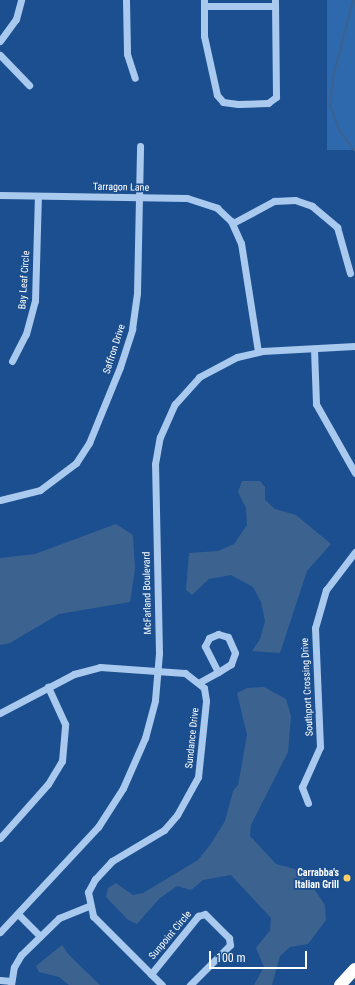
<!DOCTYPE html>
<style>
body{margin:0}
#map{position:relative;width:355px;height:985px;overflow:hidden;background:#1b4f8f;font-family:"Roboto Condensed",sans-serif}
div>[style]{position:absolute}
.green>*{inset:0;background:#2e69ad;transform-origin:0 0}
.water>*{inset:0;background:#3c6290}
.stream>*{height:2px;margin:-1px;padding:0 1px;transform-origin:1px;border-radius:1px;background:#3c6290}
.minor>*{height:7px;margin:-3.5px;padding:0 3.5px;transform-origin:3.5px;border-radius:3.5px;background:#a9c9ee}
.highway>*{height:12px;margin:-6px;padding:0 6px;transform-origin:6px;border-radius:6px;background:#fff}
.dots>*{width:11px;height:11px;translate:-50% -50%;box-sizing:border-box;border:2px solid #1b4f8f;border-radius:50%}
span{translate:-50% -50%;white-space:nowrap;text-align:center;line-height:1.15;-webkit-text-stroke:3.5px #1b4f8f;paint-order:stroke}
.street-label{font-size:10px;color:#fff}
.poi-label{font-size:10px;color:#fff;font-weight:700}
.right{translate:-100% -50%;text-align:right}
.scale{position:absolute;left:209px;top:951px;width:98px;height:18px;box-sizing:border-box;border:2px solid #fff;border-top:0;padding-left:5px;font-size:12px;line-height:14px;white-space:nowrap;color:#fff;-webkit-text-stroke:3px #1b4f8f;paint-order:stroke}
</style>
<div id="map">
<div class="green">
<i style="left:327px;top:0;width:28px;height:150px"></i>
</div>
<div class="water">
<i style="clip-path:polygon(242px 481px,260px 481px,265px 487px,265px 500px,275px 509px,296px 515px,331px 544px,307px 571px,280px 653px,252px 651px,260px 639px,265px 621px,261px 602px,253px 587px,231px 575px,209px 579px,192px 595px,186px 590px,189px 553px,218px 551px,234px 544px,247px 525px,246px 508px,238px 492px)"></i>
<i style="clip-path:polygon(116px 524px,133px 535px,135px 569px,130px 602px,59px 614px,10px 643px,0 645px,0 558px,35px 554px)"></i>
<i style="clip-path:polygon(264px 687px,286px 699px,291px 716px,288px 752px,251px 825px,250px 836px,276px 864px,295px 869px,306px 877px,325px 905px,326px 920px,308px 944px,290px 947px,280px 956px,272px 985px,254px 985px,264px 967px,256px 948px,270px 930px,271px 918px,231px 875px,203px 880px,191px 890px,177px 886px,159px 899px,137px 924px,128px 920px,106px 897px,108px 888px,116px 883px,133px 895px,143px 893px,198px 860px,210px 845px,225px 821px,233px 791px,238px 785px,247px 735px,237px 693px,247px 688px)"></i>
<i style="clip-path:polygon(62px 945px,69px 955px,100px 985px,69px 985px,59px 977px,39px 972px,36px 966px)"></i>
</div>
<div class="stream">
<i style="left:353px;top:0;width:81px;rotate:104.4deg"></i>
<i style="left:333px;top:78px;width:27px;rotate:96deg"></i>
<i style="left:330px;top:105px;width:27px;rotate:70deg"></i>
<i style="left:339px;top:130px;width:26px;rotate:53deg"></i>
</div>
<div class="minor">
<i style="left:126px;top:0;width:54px;rotate:88.9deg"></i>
<i style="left:127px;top:54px;width:25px;rotate:72deg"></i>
<i style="left:204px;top:0;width:36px;rotate:90deg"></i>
<i style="left:204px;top:36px;width:60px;rotate:77.6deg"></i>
<i style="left:217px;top:95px;width:9px;rotate:49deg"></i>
<i style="left:223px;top:102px;width:15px;rotate:8deg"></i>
<i style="left:238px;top:104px;width:30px;rotate:-2deg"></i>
<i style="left:268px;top:103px;width:10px;rotate:-37deg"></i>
<i style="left:276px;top:97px;width:97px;rotate:-90.6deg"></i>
<i style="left:204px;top:6px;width:71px"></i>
<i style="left:0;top:41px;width:27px;rotate:-54deg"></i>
<i style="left:16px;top:19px;width:20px;rotate:-75deg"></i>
<i style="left:0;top:55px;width:42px;rotate:46deg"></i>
<i style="left:0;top:195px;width:187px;rotate:0.9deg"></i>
<i style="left:187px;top:198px;width:32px;rotate:18deg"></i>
<i style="left:217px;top:208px;width:19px;rotate:43deg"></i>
<i style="left:231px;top:221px;width:24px;rotate:66deg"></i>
<i style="left:241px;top:243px;width:110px;rotate:81.1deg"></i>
<i style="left:233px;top:223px;width:47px;rotate:-28.2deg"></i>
<i style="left:274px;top:201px;width:21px;rotate:-3deg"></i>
<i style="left:295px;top:200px;width:18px;rotate:19deg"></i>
<i style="left:312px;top:206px;width:33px;rotate:40deg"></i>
<i style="left:337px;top:227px;width:48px;rotate:74.2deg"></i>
<i style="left:314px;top:349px;width:55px;rotate:87.9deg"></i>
<i style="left:316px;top:404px;width:79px;rotate:60.5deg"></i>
<i style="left:12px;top:361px;width:30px;rotate:-63deg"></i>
<i style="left:26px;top:334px;width:34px;rotate:-75deg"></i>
<i style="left:35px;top:301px;width:105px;rotate:-88.4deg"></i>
<i style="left:0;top:500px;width:41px;rotate:-14deg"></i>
<i style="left:40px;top:490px;width:45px;rotate:-36.9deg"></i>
<i style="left:76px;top:463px;width:24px;rotate:-57deg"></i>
<i style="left:89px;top:443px;width:82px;rotate:-67.8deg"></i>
<i style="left:120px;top:367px;width:40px;rotate:-72deg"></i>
<i style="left:132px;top:329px;width:36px;rotate:-82deg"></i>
<i style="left:137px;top:293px;width:147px;rotate:-88.8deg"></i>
<i style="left:218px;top:634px;width:10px;rotate:17deg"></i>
<i style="left:228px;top:637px;width:17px;rotate:66deg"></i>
<i style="left:235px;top:653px;width:12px;rotate:110deg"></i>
<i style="left:231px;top:664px;width:15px;rotate:148deg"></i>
<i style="left:218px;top:672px;width:29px;rotate:-117deg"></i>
<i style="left:205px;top:646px;width:9px;rotate:-63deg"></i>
<i style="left:209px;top:638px;width:10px;rotate:-24deg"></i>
<i style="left:200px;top:682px;width:21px;rotate:-29deg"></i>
<i style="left:0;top:713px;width:84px;rotate:-27.8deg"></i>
<i style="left:74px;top:674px;width:27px;rotate:-15deg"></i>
<i style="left:100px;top:667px;width:85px;rotate:4deg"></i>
<i style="left:185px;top:673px;width:24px;rotate:38deg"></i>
<i style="left:204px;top:688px;width:13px;rotate:81deg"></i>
<i style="left:206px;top:701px;width:76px;rotate:96deg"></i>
<i style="left:198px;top:777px;width:43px;rotate:118.9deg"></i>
<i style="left:177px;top:815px;width:20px;rotate:131deg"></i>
<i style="left:164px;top:830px;width:61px;rotate:149.2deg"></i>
<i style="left:112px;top:861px;width:25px;rotate:133deg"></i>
<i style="left:95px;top:879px;width:15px;rotate:118deg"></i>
<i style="left:88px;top:892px;width:25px;rotate:78deg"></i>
<i style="left:93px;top:916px;width:82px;rotate:45deg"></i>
<i style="left:308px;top:803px;width:17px;rotate:-111deg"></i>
<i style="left:302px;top:787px;width:44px;rotate:-65.8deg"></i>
<i style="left:320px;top:747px;width:119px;rotate:-92.4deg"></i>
<i style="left:315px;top:628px;width:40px;rotate:-74deg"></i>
<i style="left:326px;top:590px;width:48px;rotate:-52.7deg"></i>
<i style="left:0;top:838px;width:72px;rotate:-48.4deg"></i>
<i style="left:48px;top:784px;width:27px;rotate:-59deg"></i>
<i style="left:62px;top:761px;width:37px;rotate:-85deg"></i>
<i style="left:65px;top:724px;width:41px;rotate:-114.7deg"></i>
<i style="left:18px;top:914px;width:31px;rotate:45deg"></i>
<i style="left:0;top:932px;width:144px;rotate:-47deg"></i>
<i style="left:98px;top:827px;width:46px;rotate:-57.3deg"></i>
<i style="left:123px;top:788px;width:55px;rotate:-66.3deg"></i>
<i style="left:145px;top:738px;width:39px;rotate:-75deg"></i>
<i style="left:155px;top:700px;width:47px;rotate:-85.1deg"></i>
<i style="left:159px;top:653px;width:189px;rotate:-91.2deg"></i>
<i style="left:155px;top:464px;width:27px;rotate:-80deg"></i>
<i style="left:160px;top:437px;width:36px;rotate:-66deg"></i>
<i style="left:175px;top:404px;width:36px;rotate:-48deg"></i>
<i style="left:199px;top:377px;width:43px;rotate:-27.8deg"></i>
<i style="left:237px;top:357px;width:26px;rotate:-13deg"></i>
<i style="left:262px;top:351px;width:93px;rotate:-3.1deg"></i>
<i style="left:0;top:980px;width:11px;rotate:5deg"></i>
<i style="left:11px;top:985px;width:18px;rotate:-81deg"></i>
<i style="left:14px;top:967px;width:14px;rotate:-60deg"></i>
<i style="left:21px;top:955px;width:53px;rotate:-44.2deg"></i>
<i style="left:59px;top:918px;width:32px;rotate:-22deg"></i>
<i style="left:162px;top:985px;width:16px;rotate:-135deg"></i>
<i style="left:151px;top:974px;width:75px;rotate:-51deg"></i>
<i style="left:198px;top:916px;width:7px;rotate:-16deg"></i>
<i style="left:205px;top:914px;width:34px;rotate:45deg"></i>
<i style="left:229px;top:938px;width:7px;rotate:82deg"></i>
<i style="left:230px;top:945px;width:57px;rotate:135deg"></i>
</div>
<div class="highway">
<i style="left:340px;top:985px;width:22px;rotate:-47deg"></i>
</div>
<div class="dots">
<i style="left:347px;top:878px;background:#ffd166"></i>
</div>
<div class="street-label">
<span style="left:121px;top:187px;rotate:1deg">Tarragon Lane</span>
<span style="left:24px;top:280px;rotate:-86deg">Bay Leaf Circle</span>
<span style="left:114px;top:349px;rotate:-72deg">Saffron Drive</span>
<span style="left:147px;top:593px;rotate:-91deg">McFarland Boulevard</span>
<span style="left:307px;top:687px;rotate:-93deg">Southport Crossing Drive</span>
<span style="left:192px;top:738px;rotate:-84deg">Sundance Drive</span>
<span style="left:170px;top:935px;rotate:-50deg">Sunpoint Circle</span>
</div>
<div class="poi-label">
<span class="right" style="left:339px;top:878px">Carrabba's<br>Italian Grill</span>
</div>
<div class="scale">100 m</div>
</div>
